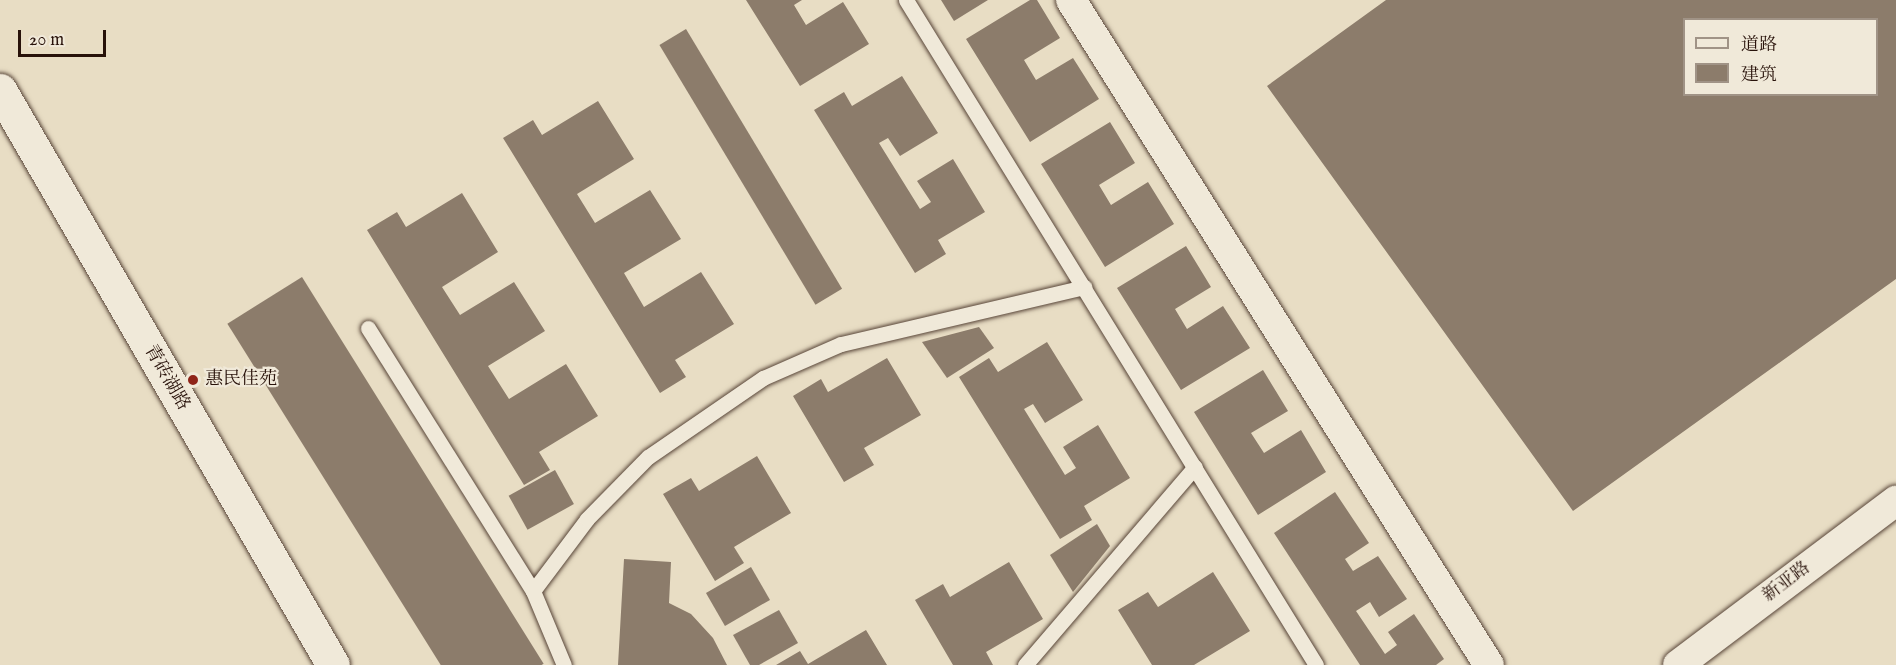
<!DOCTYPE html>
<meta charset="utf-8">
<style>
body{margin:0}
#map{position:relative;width:1896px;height:665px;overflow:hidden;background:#e8ddc4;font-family:"IM FELL English","Noto Serif SC",serif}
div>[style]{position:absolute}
.building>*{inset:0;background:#8c7c6b;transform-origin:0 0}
.roads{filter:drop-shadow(0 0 2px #584538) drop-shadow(0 0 2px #584538)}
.service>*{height:15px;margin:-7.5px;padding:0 7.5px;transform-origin:7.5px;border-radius:7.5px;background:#f0e9d9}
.minor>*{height:30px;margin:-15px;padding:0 15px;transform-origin:15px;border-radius:15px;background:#f0e9d9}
.tertiary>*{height:33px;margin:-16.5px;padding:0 16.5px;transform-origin:16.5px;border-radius:16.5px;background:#f0e9d9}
.dots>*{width:16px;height:16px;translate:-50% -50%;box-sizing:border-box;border:3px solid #f0e9d9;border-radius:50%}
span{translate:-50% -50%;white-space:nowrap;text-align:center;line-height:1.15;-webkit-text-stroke:4.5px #f0e9d9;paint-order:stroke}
.street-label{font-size:18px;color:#28120a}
.poi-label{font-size:18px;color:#28120a}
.left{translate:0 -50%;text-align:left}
.legend{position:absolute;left:1683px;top:18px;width:195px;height:78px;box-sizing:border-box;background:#f0e9d9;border:2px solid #a09386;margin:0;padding:8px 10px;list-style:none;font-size:18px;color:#28120a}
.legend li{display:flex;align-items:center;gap:12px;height:30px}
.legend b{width:30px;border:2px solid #a09386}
.scale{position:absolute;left:18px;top:30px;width:88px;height:27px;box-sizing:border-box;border:3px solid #28120a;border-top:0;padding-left:8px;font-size:18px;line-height:21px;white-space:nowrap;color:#28120a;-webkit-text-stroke:4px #f0e9d9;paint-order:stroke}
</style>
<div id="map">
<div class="building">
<i style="clip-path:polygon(746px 0,802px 0,794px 5px,806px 25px,843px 2px,869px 44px,800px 86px)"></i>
<i style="clip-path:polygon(941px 0,988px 0,954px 21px)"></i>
<i style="clip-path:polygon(1030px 0,1037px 0,1060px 38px,1024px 60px,1036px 80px,1073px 58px,1099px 99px,1030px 142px,966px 39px)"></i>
<i style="clip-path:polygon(evenodd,1386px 0,1896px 0,1896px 279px,1573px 511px,1267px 86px,1386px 0,1684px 20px,1876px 20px,1876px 94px,1684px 94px,1684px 20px)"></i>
<i style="left:686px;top:29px;width:303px;height:31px;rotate:59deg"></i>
<i style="clip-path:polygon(902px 76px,938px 133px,900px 156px,888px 138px,879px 143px,920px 209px,931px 202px,917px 181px,953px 159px,985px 212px,938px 240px,946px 254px,915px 273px,814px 110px,844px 92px,852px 106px)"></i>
<i style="clip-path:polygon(598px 101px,634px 159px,577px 194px,595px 223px,650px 190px,681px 239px,624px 273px,644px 307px,701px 272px,734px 324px,675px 360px,686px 377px,660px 393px,503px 138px,533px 120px,542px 135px)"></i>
<i style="clip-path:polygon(1110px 122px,1135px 163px,1099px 185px,1111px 205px,1148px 182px,1174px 224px,1105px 267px,1041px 164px)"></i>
<i style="clip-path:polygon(462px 193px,498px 252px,442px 287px,460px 315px,514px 282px,545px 331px,488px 366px,509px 399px,566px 364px,598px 416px,539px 452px,550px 470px,524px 485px,367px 230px,397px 212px,406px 227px)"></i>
<i style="clip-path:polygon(1186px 246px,1211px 287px,1175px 309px,1187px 329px,1223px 306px,1250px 348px,1181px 390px,1117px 288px)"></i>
<i style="left:302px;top:277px;width:456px;height:88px;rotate:58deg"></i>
<i style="clip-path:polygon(979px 327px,994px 348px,947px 378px,922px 342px)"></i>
<i style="clip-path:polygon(1047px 342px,1083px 400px,1045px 423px,1033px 404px,1024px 409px,1065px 475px,1076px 468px,1063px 447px,1098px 425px,1130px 478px,1084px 506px,1092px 520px,1060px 539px,959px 377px,989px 358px,998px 372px)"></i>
<i style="clip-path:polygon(887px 358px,921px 415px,864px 448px,874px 465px,844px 482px,793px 396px,821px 379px,828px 392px)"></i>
<i style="clip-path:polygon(1263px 370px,1288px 411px,1251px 433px,1264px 453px,1301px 430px,1326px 472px,1258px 515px,1194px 412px)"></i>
<i style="clip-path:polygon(757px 456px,791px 513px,734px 547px,744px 563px,715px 581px,663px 494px,691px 478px,699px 491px)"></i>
<i style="left:555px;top:470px;width:39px;height:53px;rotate:61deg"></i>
<i style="clip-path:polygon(1335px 492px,1369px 543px,1345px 559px,1353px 571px,1378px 556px,1407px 599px,1379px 617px,1370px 602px,1356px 611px,1385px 654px,1397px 645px,1388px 632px,1414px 614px,1444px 659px,1436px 665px,1360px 665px,1274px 533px)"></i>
<i style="clip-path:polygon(1097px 524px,1110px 546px,1073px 592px,1050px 555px)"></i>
<i style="clip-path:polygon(624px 559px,671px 562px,669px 603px,691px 614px,713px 638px,727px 665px,618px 665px)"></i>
<i style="clip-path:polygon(1009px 562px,1043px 619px,986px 652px,993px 665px,953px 665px,915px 600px,943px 584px,950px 597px)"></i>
<i style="left:751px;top:567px;width:38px;height:52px;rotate:60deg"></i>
<i style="clip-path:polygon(1213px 572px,1250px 631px,1194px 665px,1152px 665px,1118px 610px,1148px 592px,1158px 607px)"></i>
<i style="clip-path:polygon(779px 610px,798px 643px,759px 665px,750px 665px,733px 635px)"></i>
<i style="clip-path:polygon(866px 630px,887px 665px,776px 665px,800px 651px,808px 664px)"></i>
</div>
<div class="roads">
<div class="service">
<i style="left:906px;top:0;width:781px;rotate:58.34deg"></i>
<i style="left:368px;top:328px;width:310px;rotate:57.9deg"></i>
<i style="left:533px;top:591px;width:80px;rotate:67.3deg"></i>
<i style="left:533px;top:591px;width:90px;rotate:-53.1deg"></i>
<i style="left:587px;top:519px;width:87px;rotate:-45.5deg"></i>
<i style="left:648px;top:457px;width:140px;rotate:-34.5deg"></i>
<i style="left:763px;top:378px;width:85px;rotate:-23.6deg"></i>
<i style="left:841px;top:344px;width:250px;rotate:-13.2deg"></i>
<i style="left:1025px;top:665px;width:261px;rotate:-49.4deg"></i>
</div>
<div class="minor">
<i style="left:1071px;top:0;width:785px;rotate:57.85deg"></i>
<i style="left:1678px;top:665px;width:273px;rotate:-37deg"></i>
</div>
<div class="tertiary">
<i style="left:0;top:90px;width:664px;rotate:59.92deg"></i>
</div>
</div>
<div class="dots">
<i style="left:193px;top:380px;background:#8f2418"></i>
</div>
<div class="street-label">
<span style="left:166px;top:378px;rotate:60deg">青砖湖路</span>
<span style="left:1787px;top:583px;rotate:-37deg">新亚路</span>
</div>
<div class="poi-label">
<span class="left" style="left:205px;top:380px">惠民佳苑</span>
</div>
<ul class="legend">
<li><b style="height:8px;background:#f0e9d9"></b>道路</li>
<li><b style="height:16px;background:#8c7c6b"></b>建筑</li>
</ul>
<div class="scale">20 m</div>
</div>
